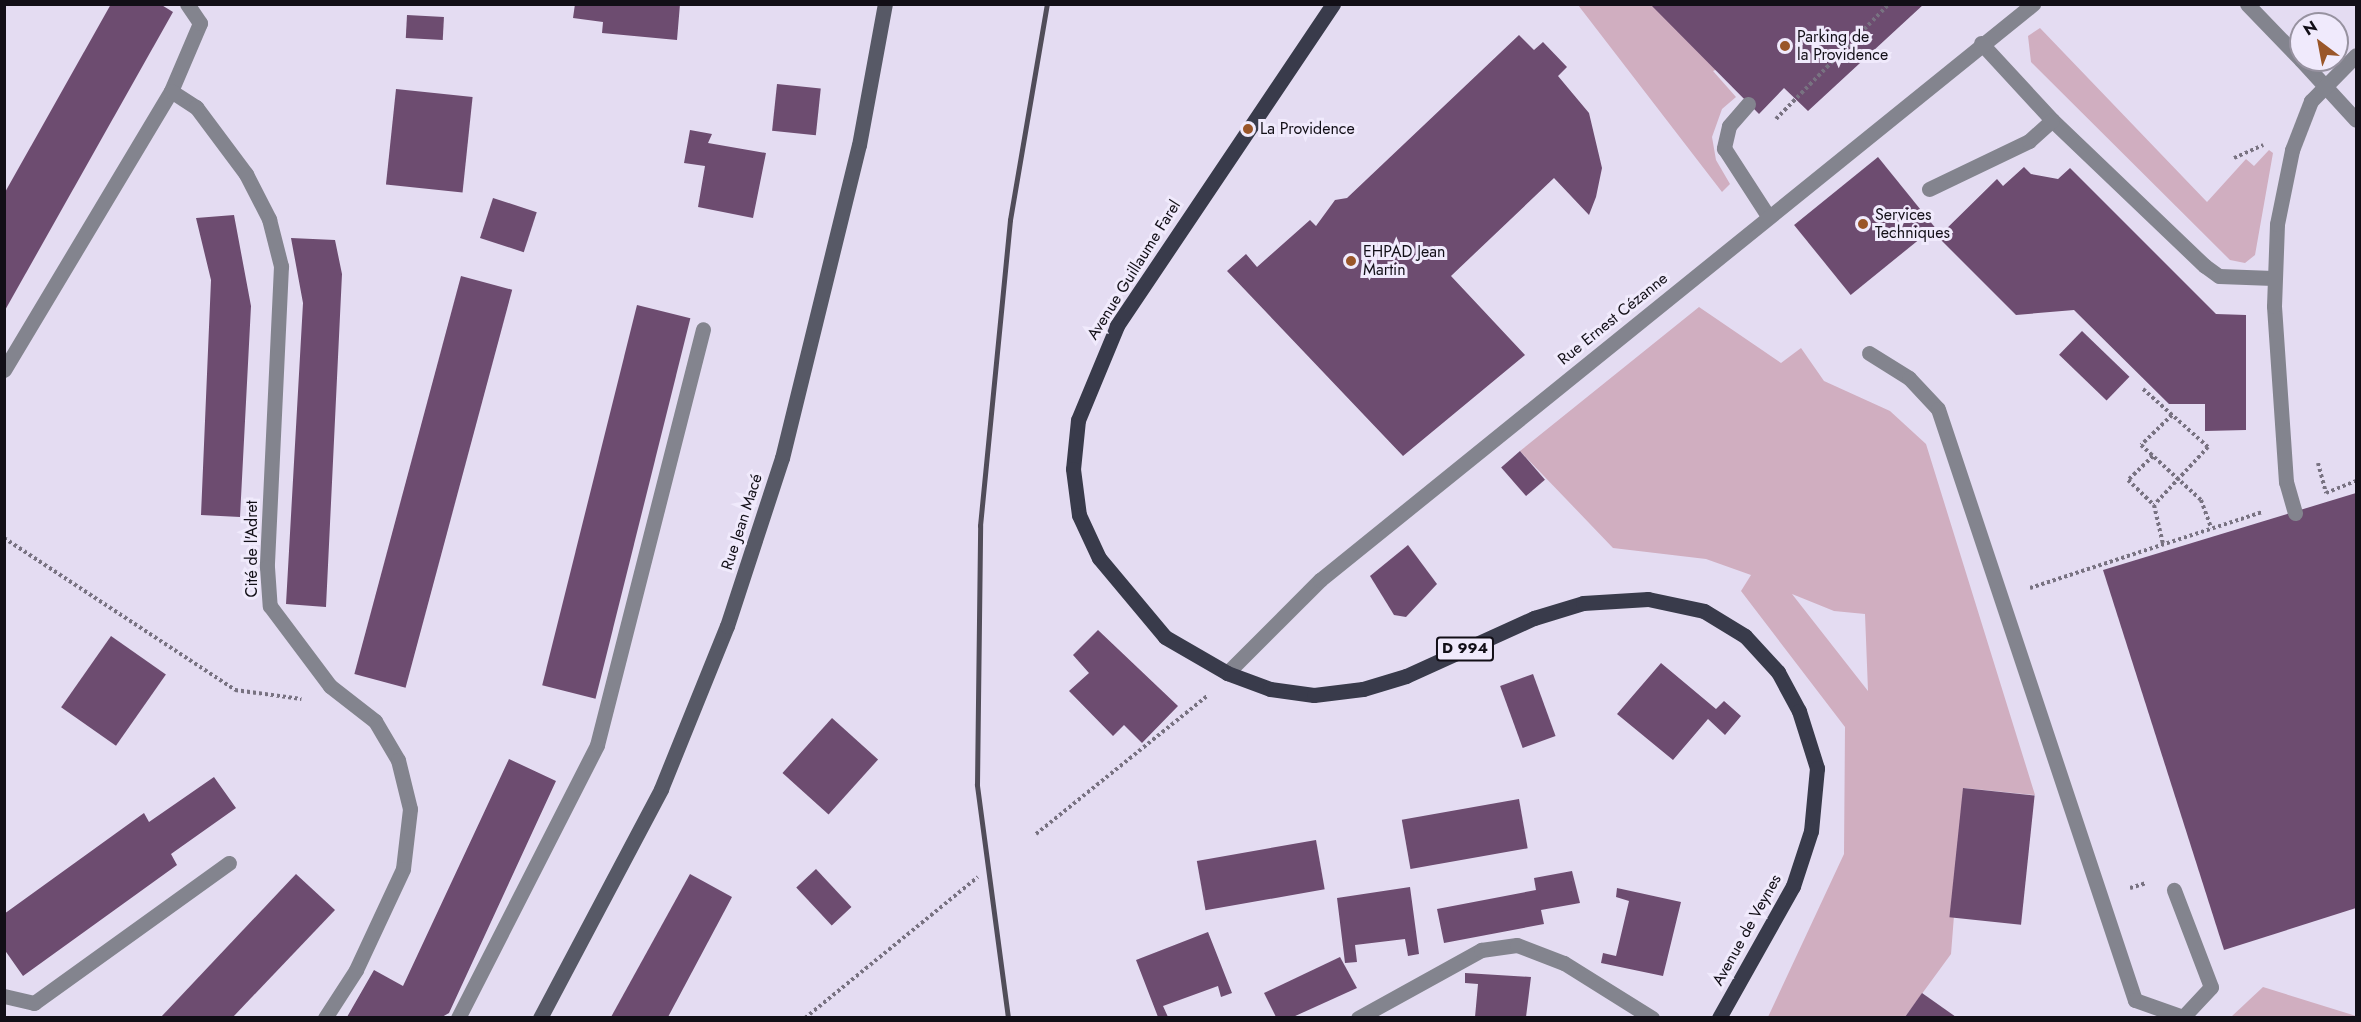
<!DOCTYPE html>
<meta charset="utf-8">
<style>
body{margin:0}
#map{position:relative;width:2361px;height:1022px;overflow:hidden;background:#e4dcf2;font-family:Jost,sans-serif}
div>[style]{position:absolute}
.green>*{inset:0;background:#d0aec0}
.building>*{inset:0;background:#6d4c70;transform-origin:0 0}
.path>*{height:4px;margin-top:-2px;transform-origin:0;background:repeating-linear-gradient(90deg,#787281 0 3px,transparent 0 6px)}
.lane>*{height:15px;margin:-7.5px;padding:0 7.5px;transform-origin:7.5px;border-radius:7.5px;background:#83848e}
.street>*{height:15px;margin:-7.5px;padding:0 7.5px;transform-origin:7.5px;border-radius:7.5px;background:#83848e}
.secondary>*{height:15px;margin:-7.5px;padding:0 7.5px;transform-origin:7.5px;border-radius:7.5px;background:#575966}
.primary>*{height:15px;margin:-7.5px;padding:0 7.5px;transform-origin:7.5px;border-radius:7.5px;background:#393b4b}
.rail>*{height:4.5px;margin:-2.25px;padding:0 2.25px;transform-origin:2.25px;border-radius:2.25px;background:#514d59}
.dots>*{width:16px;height:16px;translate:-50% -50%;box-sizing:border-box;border:3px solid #f0eafc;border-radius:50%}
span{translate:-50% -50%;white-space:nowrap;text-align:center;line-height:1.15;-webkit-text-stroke:6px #f0eafc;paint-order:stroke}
.shield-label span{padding:2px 4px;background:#f0eafc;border:2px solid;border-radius:4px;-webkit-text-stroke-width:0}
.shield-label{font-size:15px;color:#120f17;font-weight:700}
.poi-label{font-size:16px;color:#120f17}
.left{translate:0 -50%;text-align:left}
.street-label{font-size:16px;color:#120f17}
.frame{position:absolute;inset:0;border:6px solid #120f17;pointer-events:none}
.north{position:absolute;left:2289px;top:12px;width:60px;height:60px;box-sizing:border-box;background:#f0eafc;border:2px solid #9792a0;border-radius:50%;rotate:328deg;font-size:16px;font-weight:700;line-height:24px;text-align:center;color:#120f17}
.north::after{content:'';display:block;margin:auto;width:21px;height:27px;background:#9a5629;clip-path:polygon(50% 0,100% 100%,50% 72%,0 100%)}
</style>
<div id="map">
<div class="green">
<i style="clip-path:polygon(1578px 5px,1865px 5px,1713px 71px,1736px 97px,1722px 109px,1712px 137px,1716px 160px,1730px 184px,1722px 192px)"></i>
<i style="clip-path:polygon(2040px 28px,2207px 202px,2246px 159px,2254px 166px,2269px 150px,2273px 153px,2255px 255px,2245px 263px,2230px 260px,2031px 62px,2028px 36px)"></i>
<i style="clip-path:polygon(evenodd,1699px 307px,1781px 363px,1801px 348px,1824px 381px,1890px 411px,1926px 444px,2035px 795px,1964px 788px,1951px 954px,1905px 1017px,1768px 1017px,1844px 854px,1845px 727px,1741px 591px,1751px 575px,1706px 559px,1613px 548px,1520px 451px,1699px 307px,1792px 594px,1834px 611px,1865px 614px,1868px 691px,1792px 594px)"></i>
<i style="clip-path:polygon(2263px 987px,2356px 1016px,2356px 1017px,2231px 1017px)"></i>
</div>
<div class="building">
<i style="clip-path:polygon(111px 4px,160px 4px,173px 12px,4px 312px,4px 194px)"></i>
<i style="clip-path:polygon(575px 4px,680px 4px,677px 40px,602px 33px,603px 22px,573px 18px)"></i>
<i style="clip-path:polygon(1650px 4px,1924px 4px,1808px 111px,1784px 88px,1759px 114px)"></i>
<i style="left:407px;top:15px;width:37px;height:23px;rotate:3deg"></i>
<i style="clip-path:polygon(1519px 35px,1534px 50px,1543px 42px,1567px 67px,1558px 76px,1589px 113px,1602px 168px,1596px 197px,1589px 215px,1554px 178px,1451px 276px,1525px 355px,1403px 456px,1227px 271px,1246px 254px,1257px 267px,1310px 220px,1316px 226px,1335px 200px,1347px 198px)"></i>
<i style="left:777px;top:84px;width:44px;height:47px;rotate:6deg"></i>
<i style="left:396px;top:89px;width:77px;height:96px;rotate:6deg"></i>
<i style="clip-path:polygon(690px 130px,712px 134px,708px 143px,766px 153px,753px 218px,698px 207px,705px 166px,684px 163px)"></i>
<i style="left:1878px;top:157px;width:90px;height:108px;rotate:51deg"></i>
<i style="clip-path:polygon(2024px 167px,2031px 174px,2058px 179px,2070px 168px,2216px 314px,2246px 315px,2246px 430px,2205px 431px,2205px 404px,2169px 404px,2074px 310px,2016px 315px,1938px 237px,1997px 179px,2003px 186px)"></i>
<i style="left:493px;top:198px;width:46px;height:42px;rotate:18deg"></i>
<i style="clip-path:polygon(234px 215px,251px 306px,240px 517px,201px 515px,211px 280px,196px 218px)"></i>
<i style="clip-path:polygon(291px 238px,335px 240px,342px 274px,326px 607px,286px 604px,303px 303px)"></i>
<i style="left:461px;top:276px;width:53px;height:412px;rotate:15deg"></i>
<i style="left:637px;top:305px;width:55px;height:392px;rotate:14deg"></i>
<i style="left:2082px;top:331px;width:66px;height:33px;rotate:44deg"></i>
<i style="left:1520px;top:451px;width:38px;height:25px;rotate:49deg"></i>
<i style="clip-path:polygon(2356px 493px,2356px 908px,2224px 950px,2103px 570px)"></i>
<i style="clip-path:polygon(1408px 545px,1437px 584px,1406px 617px,1394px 615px,1370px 576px)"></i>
<i style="clip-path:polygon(1098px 630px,1178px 706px,1142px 743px,1124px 725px,1113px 736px,1069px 691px,1089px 673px,1073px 655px)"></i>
<i style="left:111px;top:636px;width:67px;height:87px;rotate:35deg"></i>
<i style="clip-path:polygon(1661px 663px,1716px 709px,1724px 701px,1741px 716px,1725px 735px,1708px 719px,1673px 760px,1617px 714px)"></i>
<i style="left:1533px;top:674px;width:66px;height:35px;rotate:70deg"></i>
<i style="left:832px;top:718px;width:62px;height:74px;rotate:42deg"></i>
<i style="clip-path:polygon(509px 759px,556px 781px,449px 1013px,442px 1017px,347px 1017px,374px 970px,403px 986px)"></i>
<i style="clip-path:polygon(214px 777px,236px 808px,171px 854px,177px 865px,23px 976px,4px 949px,4px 914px,144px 813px,149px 822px)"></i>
<i style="left:1963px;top:788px;width:72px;height:130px;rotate:6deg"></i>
<i style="left:1519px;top:799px;width:50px;height:119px;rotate:80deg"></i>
<i style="left:1316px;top:840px;width:50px;height:121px;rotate:80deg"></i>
<i style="left:816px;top:869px;width:52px;height:27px;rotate:47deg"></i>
<i style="clip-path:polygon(1572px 871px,1580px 903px,1541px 910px,1544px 924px,1444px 943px,1437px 909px,1536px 890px,1534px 878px)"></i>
<i style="clip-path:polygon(296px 874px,335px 910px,233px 1017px,161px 1017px)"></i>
<i style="clip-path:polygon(690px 874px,732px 897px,668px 1017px,611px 1017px)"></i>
<i style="clip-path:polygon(1410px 887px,1419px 954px,1408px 956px,1405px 939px,1355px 945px,1357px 962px,1345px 963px,1337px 898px)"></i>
<i style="clip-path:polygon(1617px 888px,1681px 902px,1663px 976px,1601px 963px,1603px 953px,1616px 956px,1629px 901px,1616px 897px)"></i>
<i style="clip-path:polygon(1208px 932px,1232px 993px,1221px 997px,1218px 986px,1163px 1006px,1168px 1017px,1158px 1017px,1136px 960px)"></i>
<i style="clip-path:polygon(1340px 957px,1357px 988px,1293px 1017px,1276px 1017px,1264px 993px)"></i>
<i style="clip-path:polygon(1465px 973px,1531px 977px,1526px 1017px,1475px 1017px,1478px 984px,1465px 983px)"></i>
<i style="clip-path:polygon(1922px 993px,1956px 1017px,1905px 1017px)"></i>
</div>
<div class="path">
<i style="left:1776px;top:119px;width:161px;rotate:-45.5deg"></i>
<i style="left:2234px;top:158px;width:32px;rotate:-24deg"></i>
<i style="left:2143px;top:389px;width:87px;rotate:41.7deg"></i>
<i style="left:2208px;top:447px;width:79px;rotate:133deg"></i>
<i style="left:2172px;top:415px;width:43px;rotate:135.9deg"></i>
<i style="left:2141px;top:445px;width:81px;rotate:42.5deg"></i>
<i style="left:2201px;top:500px;width:30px;rotate:70deg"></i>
<i style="left:2153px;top:456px;width:35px;rotate:136deg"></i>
<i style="left:2128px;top:480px;width:36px;rotate:44deg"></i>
<i style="left:2154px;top:505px;width:39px;rotate:77deg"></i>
<i style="left:2318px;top:463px;width:31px;rotate:75deg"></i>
<i style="left:2326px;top:493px;width:32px;rotate:-22deg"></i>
<i style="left:4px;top:538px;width:277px;rotate:33.3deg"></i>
<i style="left:235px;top:690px;width:67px;rotate:7.8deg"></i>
<i style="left:2030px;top:588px;width:244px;rotate:-18.1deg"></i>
<i style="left:1036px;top:834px;width:221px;rotate:-38.9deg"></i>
<i style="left:2130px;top:888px;width:17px;rotate:-17deg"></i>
<i style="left:805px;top:1018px;width:223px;rotate:-39.2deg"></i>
</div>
<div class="lane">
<i style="left:2247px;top:4px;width:78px;rotate:46deg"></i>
<i style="left:1981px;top:43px;width:105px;rotate:47.3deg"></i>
<i style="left:2052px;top:120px;width:211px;rotate:43.7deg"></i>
<i style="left:2205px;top:266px;width:17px;rotate:36deg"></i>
<i style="left:2219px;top:276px;width:54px;rotate:2.1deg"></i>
<i style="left:2301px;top:60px;width:81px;rotate:47.5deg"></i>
<i style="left:171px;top:91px;width:74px;rotate:-66.9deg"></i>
<i style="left:200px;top:23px;width:23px;rotate:-124deg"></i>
<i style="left:1748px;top:104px;width:29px;rotate:131deg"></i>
<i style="left:1729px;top:126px;width:23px;rotate:103deg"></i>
<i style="left:1724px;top:148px;width:81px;rotate:57.1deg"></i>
<i style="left:1929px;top:189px;width:111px;rotate:-25.6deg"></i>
<i style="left:2029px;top:141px;width:31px;rotate:-42deg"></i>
<i style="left:1869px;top:353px;width:47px;rotate:32deg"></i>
<i style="left:1909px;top:378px;width:42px;rotate:46.9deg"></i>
<i style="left:1938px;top:409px;width:623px;rotate:71.57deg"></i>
<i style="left:2135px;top:1000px;width:51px;rotate:19.5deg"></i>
<i style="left:2183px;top:1017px;width:41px;rotate:-47deg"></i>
<i style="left:2211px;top:987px;width:104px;rotate:-110.9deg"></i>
<i style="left:4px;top:370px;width:325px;rotate:-59.1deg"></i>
<i style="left:171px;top:91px;width:30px;rotate:33deg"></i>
<i style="left:2295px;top:513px;width:32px;rotate:-106deg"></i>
<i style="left:2286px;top:482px;width:176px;rotate:-93.9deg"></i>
<i style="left:2274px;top:306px;width:82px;rotate:-87.9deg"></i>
<i style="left:2277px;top:224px;width:76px;rotate:-78.5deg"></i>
<i style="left:2292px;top:150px;width:53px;rotate:-68.8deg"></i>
<i style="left:2311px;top:101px;width:64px;rotate:-45.6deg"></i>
<i style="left:4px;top:996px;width:31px;rotate:13deg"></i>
<i style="left:34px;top:1003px;width:240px;rotate:-35.7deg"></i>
<i style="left:458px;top:1018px;width:306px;rotate:-63deg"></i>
<i style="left:597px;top:745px;width:429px;rotate:-75.7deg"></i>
</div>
<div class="street">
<i style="left:196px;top:107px;width:84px;rotate:53.3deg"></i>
<i style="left:246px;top:174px;width:51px;rotate:62.9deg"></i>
<i style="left:269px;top:219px;width:49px;rotate:75.7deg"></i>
<i style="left:281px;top:266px;width:301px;rotate:92.7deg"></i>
<i style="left:267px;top:567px;width:39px;rotate:86deg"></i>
<i style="left:270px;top:606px;width:100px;rotate:53.1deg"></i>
<i style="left:330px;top:686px;width:57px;rotate:37.9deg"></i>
<i style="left:375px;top:721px;width:45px;rotate:59.5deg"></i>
<i style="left:398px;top:760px;width:50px;rotate:76.2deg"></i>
<i style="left:410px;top:809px;width:60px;rotate:96.7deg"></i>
<i style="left:403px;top:869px;width:111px;rotate:115deg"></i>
<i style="left:356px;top:970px;width:57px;rotate:122.9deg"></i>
<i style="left:1227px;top:673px;width:132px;rotate:-45deg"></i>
<i style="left:1320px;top:580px;width:917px;rotate:-38.93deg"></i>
<i style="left:1358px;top:1018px;width:141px;rotate:-28.9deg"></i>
<i style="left:1481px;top:950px;width:36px;rotate:-8deg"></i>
<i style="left:1517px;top:945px;width:50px;rotate:21deg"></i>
<i style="left:1564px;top:963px;width:104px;rotate:32deg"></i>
</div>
<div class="secondary">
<i style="left:540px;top:1018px;width:259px;rotate:-62.1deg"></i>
<i style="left:661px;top:789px;width:176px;rotate:-68deg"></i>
<i style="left:727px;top:626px;width:177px;rotate:-71.9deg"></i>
<i style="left:782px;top:458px;width:322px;rotate:-76.2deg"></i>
<i style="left:859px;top:145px;width:143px;rotate:-79.6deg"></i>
</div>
<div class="primary">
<i style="left:1333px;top:4px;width:388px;rotate:123.9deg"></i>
<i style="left:1117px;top:326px;width:102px;rotate:112.5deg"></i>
<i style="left:1078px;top:420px;width:49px;rotate:95.8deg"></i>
<i style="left:1073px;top:469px;width:46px;rotate:82.6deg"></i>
<i style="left:1079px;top:515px;width:47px;rotate:65.1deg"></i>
<i style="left:1099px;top:558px;width:103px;rotate:50.1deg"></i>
<i style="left:1165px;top:637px;width:72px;rotate:30.1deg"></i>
<i style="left:1227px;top:673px;width:46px;rotate:20.4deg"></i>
<i style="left:1270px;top:689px;width:44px;rotate:7.8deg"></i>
<i style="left:1314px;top:695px;width:49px;rotate:-7deg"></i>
<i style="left:1363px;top:689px;width:45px;rotate:-16.8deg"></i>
<i style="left:1406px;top:676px;width:141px;rotate:-24.4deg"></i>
<i style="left:1534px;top:618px;width:51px;rotate:-17deg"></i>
<i style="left:1583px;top:603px;width:65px;rotate:-3.5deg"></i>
<i style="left:1648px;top:599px;width:57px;rotate:12.1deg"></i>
<i style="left:1704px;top:611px;width:48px;rotate:31.4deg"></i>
<i style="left:1745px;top:636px;width:49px;rotate:47.5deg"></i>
<i style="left:1778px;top:672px;width:44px;rotate:61.7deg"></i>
<i style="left:1799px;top:711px;width:60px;rotate:72.5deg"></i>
<i style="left:1817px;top:768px;width:63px;rotate:95.4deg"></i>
<i style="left:1811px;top:831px;width:58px;rotate:108.1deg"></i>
<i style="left:1793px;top:886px;width:151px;rotate:119.3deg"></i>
</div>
<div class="rail">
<i style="left:1008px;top:1018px;width:235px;rotate:-97.6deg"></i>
<i style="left:977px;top:785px;width:259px;rotate:-89.3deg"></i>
<i style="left:980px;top:526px;width:307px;rotate:-84.4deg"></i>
<i style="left:1010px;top:220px;width:219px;rotate:-80.3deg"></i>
</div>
<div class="dots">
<i style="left:1785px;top:46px;background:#9a5629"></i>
<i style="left:1248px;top:129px;background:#9a5629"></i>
<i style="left:1863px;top:224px;background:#9a5629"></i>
<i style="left:1351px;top:261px;background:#9a5629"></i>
</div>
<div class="shield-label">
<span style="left:1465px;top:649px">D 994</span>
</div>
<div class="poi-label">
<span class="left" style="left:1797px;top:46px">Parking de<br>la Providence</span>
<span class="left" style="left:1260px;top:129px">La Providence</span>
<span class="left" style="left:1875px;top:224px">Services<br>Techniques</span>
<span class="left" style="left:1363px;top:261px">EHPAD Jean<br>Martin</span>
</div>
<div class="street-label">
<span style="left:1134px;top:270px;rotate:-58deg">Avenue Guillaume Farel</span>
<span style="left:1613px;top:319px;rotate:-39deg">Rue Ernest Cézanne</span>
<span style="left:742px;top:522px;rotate:-72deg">Rue Jean Macé</span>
<span style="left:252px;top:549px;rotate:-90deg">Cité de l'Adret</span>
<span style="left:1747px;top:930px;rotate:-61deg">Avenue de Veynes</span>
</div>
<div class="frame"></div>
<div class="north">N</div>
</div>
